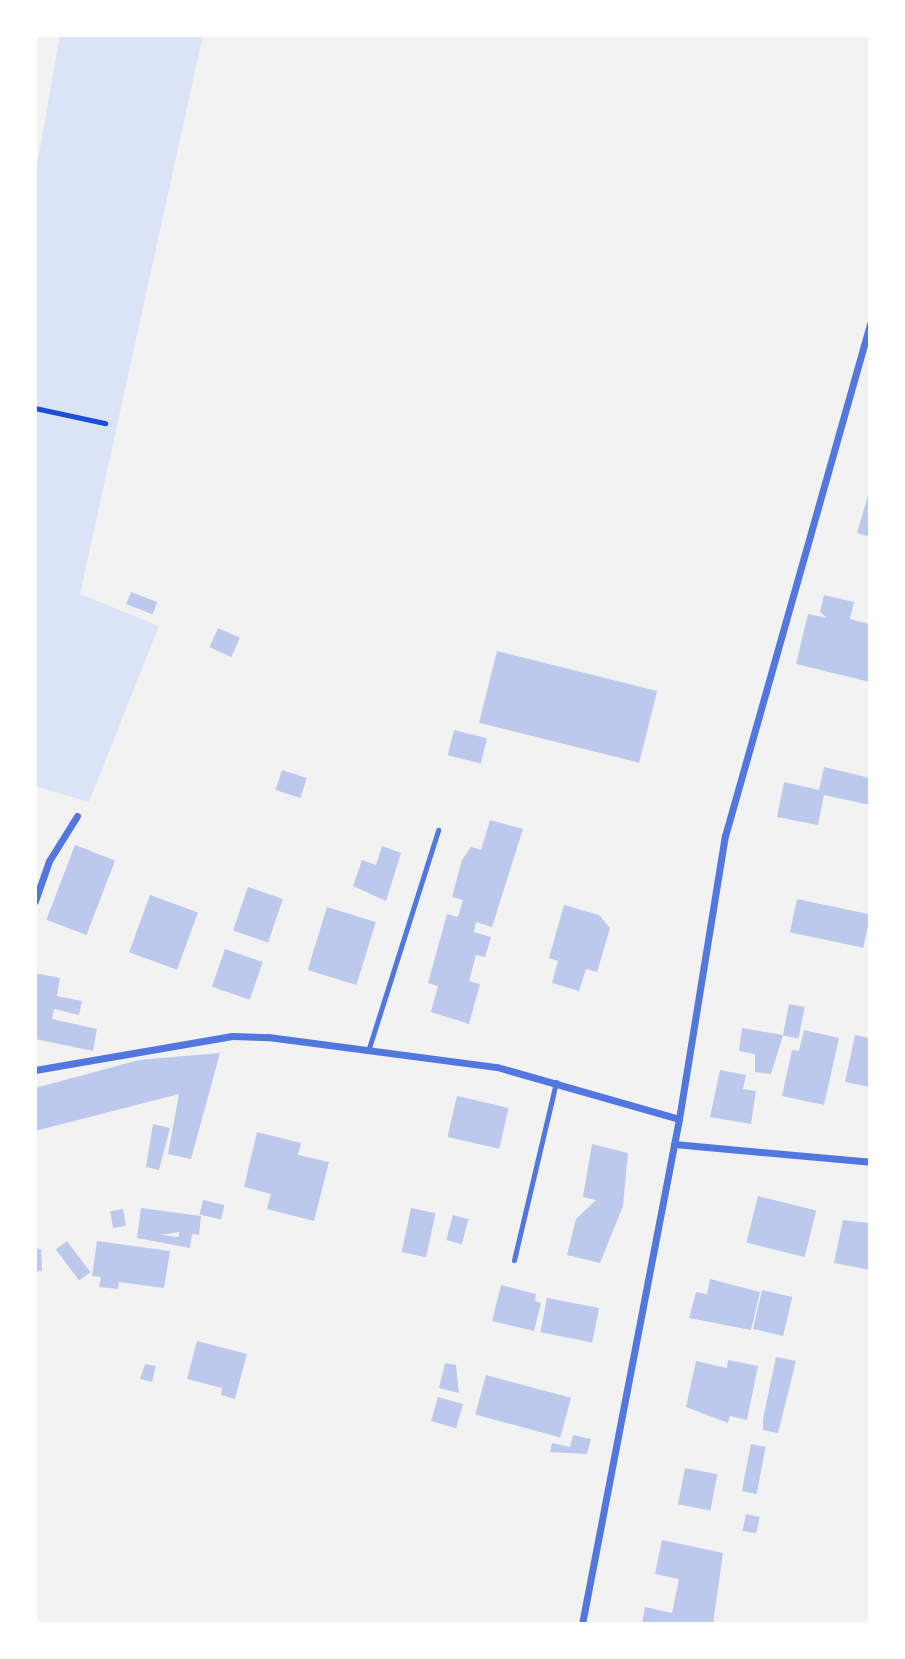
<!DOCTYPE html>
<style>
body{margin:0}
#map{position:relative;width:905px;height:1659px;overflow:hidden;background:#f2f2f2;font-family:Roboto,sans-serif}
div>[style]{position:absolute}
.green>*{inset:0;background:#dbe4f7}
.building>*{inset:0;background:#bdc9ec;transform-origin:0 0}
.path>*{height:4.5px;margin:-2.25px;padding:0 2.25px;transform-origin:2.25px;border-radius:2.25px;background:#1d4ed8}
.service>*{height:5px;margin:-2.5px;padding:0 2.5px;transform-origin:2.5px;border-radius:2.5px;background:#5277de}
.minor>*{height:7px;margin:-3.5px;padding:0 3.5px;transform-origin:3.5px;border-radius:3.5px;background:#5277de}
span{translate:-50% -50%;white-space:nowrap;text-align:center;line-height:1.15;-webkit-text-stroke:7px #fff;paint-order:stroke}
.frame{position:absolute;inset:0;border:37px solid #fff;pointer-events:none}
</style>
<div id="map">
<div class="green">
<i style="clip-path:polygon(60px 35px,203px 35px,80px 594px,159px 626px,89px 802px,35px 786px,35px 176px)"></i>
</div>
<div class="building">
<i style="clip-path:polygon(869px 492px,870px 492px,870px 537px,857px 533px)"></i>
<i style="left:131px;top:592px;width:28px;height:13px;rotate:21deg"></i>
<i style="clip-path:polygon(824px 595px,854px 602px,850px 619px,870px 624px,870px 682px,796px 664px,808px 614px,827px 618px,820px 612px)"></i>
<i style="left:218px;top:628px;width:24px;height:21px;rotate:24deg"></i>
<i style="left:497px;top:651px;width:165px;height:74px;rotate:14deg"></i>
<i style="left:454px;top:730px;width:34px;height:26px;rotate:14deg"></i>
<i style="clip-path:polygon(824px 767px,870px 778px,870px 805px,824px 795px,818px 825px,777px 817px,784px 782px,819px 790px)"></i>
<i style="left:282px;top:770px;width:26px;height:21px;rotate:18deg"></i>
<i style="clip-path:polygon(490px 820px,523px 829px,492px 927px,476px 922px,474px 932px,491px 937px,485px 957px,476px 955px,469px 981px,480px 984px,469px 1024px,431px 1012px,438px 986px,428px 983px,447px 914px,458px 917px,463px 900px,452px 897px,462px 860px,471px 847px,481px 850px)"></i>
<i style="left:75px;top:845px;width:43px;height:80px;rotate:21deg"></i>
<i style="clip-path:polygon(382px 846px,401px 853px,386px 901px,353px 886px,362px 860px,376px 865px)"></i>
<i style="left:248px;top:887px;width:37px;height:46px;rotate:19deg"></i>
<i style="left:150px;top:895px;width:51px;height:61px;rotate:20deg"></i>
<i style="left:797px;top:899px;width:75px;height:34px;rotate:12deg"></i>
<i style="clip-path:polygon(564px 905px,599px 915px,610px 928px,597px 972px,586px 969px,579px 991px,552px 983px,558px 961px,549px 958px)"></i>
<i style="left:327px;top:907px;width:51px;height:66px;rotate:17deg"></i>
<i style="left:225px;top:949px;width:40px;height:40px;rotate:19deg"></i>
<i style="clip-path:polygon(35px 973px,60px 978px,57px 996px,82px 1001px,79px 1015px,54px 1009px,52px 1019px,97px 1029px,93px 1051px,35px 1039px)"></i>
<i style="left:789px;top:1004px;width:16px;height:32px;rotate:11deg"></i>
<i style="clip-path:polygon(742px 1028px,783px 1035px,771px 1074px,755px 1072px,755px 1054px,739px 1051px)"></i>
<i style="clip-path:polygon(804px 1030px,839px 1038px,824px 1105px,782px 1096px,792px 1050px,799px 1051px)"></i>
<i style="clip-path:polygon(855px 1035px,870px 1038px,870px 1087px,845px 1082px)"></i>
<i style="clip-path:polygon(220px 1053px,191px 1159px,168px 1154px,179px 1094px,35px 1131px,35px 1088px,139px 1060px)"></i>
<i style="clip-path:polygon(720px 1070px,746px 1075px,743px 1089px,756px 1091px,751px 1124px,710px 1117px)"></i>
<i style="left:457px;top:1096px;width:53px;height:42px;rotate:13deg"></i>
<i style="clip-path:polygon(153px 1124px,170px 1128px,159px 1170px,146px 1167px)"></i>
<i style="clip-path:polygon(257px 1132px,301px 1143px,298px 1155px,329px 1162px,314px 1221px,267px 1209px,271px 1194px,244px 1187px)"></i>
<i style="clip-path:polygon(592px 1144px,628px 1153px,623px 1206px,600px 1263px,567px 1255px,576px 1219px,596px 1200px,583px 1197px)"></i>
<i style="left:758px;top:1196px;width:60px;height:48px;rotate:14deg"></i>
<i style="left:203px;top:1200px;width:22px;height:15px;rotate:13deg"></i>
<i style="clip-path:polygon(evenodd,141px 1208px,201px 1216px,199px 1235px,192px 1234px,190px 1248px,137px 1238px,141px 1208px,179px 1232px,179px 1237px,161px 1235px,179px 1232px)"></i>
<i style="left:411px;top:1208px;width:25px;height:45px;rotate:12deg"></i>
<i style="left:123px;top:1209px;width:17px;height:13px;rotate:80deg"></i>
<i style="left:453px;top:1215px;width:16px;height:26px;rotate:15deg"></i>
<i style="clip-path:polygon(843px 1220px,870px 1223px,870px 1270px,834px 1263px)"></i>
<i style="left:67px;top:1241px;width:39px;height:14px;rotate:53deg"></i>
<i style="clip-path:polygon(97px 1241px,170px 1251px,164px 1288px,119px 1282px,118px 1289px,99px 1287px,101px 1277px,92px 1276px)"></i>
<i style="clip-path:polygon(35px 1249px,41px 1249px,42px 1271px,35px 1271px)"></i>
<i style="clip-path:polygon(710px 1279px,760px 1292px,751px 1330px,689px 1318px,696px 1292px,707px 1294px)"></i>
<i style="clip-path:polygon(501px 1285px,536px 1294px,535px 1301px,541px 1303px,534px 1331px,492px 1321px)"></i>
<i style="left:762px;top:1290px;width:31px;height:40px;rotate:13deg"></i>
<i style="left:547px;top:1298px;width:53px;height:35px;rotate:11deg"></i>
<i style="clip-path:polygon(197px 1341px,247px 1354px,235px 1399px,221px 1395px,222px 1388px,187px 1379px)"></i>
<i style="clip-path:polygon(776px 1357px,796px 1361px,778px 1433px,763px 1430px,763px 1419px)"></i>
<i style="clip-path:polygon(728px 1360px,758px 1366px,747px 1420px,730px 1416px,728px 1423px,686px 1407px,696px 1361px,727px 1368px)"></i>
<i style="clip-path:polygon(445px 1363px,456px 1365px,459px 1393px,439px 1388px)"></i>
<i style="clip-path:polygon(145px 1364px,156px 1366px,152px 1382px,140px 1379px)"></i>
<i style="left:486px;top:1375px;width:88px;height:41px;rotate:15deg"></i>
<i style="left:438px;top:1397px;width:26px;height:25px;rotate:16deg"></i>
<i style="clip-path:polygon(573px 1435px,591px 1439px,587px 1454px,550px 1452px,552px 1443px,570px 1447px)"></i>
<i style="left:751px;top:1444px;width:15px;height:48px;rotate:11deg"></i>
<i style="left:685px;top:1468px;width:33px;height:37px;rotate:11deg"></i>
<i style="left:746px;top:1514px;width:14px;height:17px;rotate:12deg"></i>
<i style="clip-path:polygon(662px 1540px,723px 1553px,713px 1624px,642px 1624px,645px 1607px,672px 1613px,679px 1579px,655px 1574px)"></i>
</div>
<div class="path">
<i style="left:35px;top:408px;width:72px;rotate:12.1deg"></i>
</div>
<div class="service">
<i style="left:369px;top:1048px;width:229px;rotate:-72.4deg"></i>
<i style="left:514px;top:1260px;width:183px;rotate:-76.7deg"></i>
</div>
<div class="minor">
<i style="left:35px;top:901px;width:42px;rotate:-70.7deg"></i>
<i style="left:49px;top:861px;width:53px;rotate:-58.1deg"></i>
<i style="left:35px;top:1070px;width:200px;rotate:-9.8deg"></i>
<i style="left:232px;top:1036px;width:36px;rotate:2deg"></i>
<i style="left:268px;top:1037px;width:231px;rotate:7.5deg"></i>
<i style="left:497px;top:1067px;width:189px;rotate:15.9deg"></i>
<i style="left:674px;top:1144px;width:197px;rotate:5.2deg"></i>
<i style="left:582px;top:1624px;width:514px;rotate:-79.13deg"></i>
<i style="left:679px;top:1119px;width:287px;rotate:-80.8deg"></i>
<i style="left:725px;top:836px;width:532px;rotate:-74.19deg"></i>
</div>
<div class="frame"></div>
</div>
